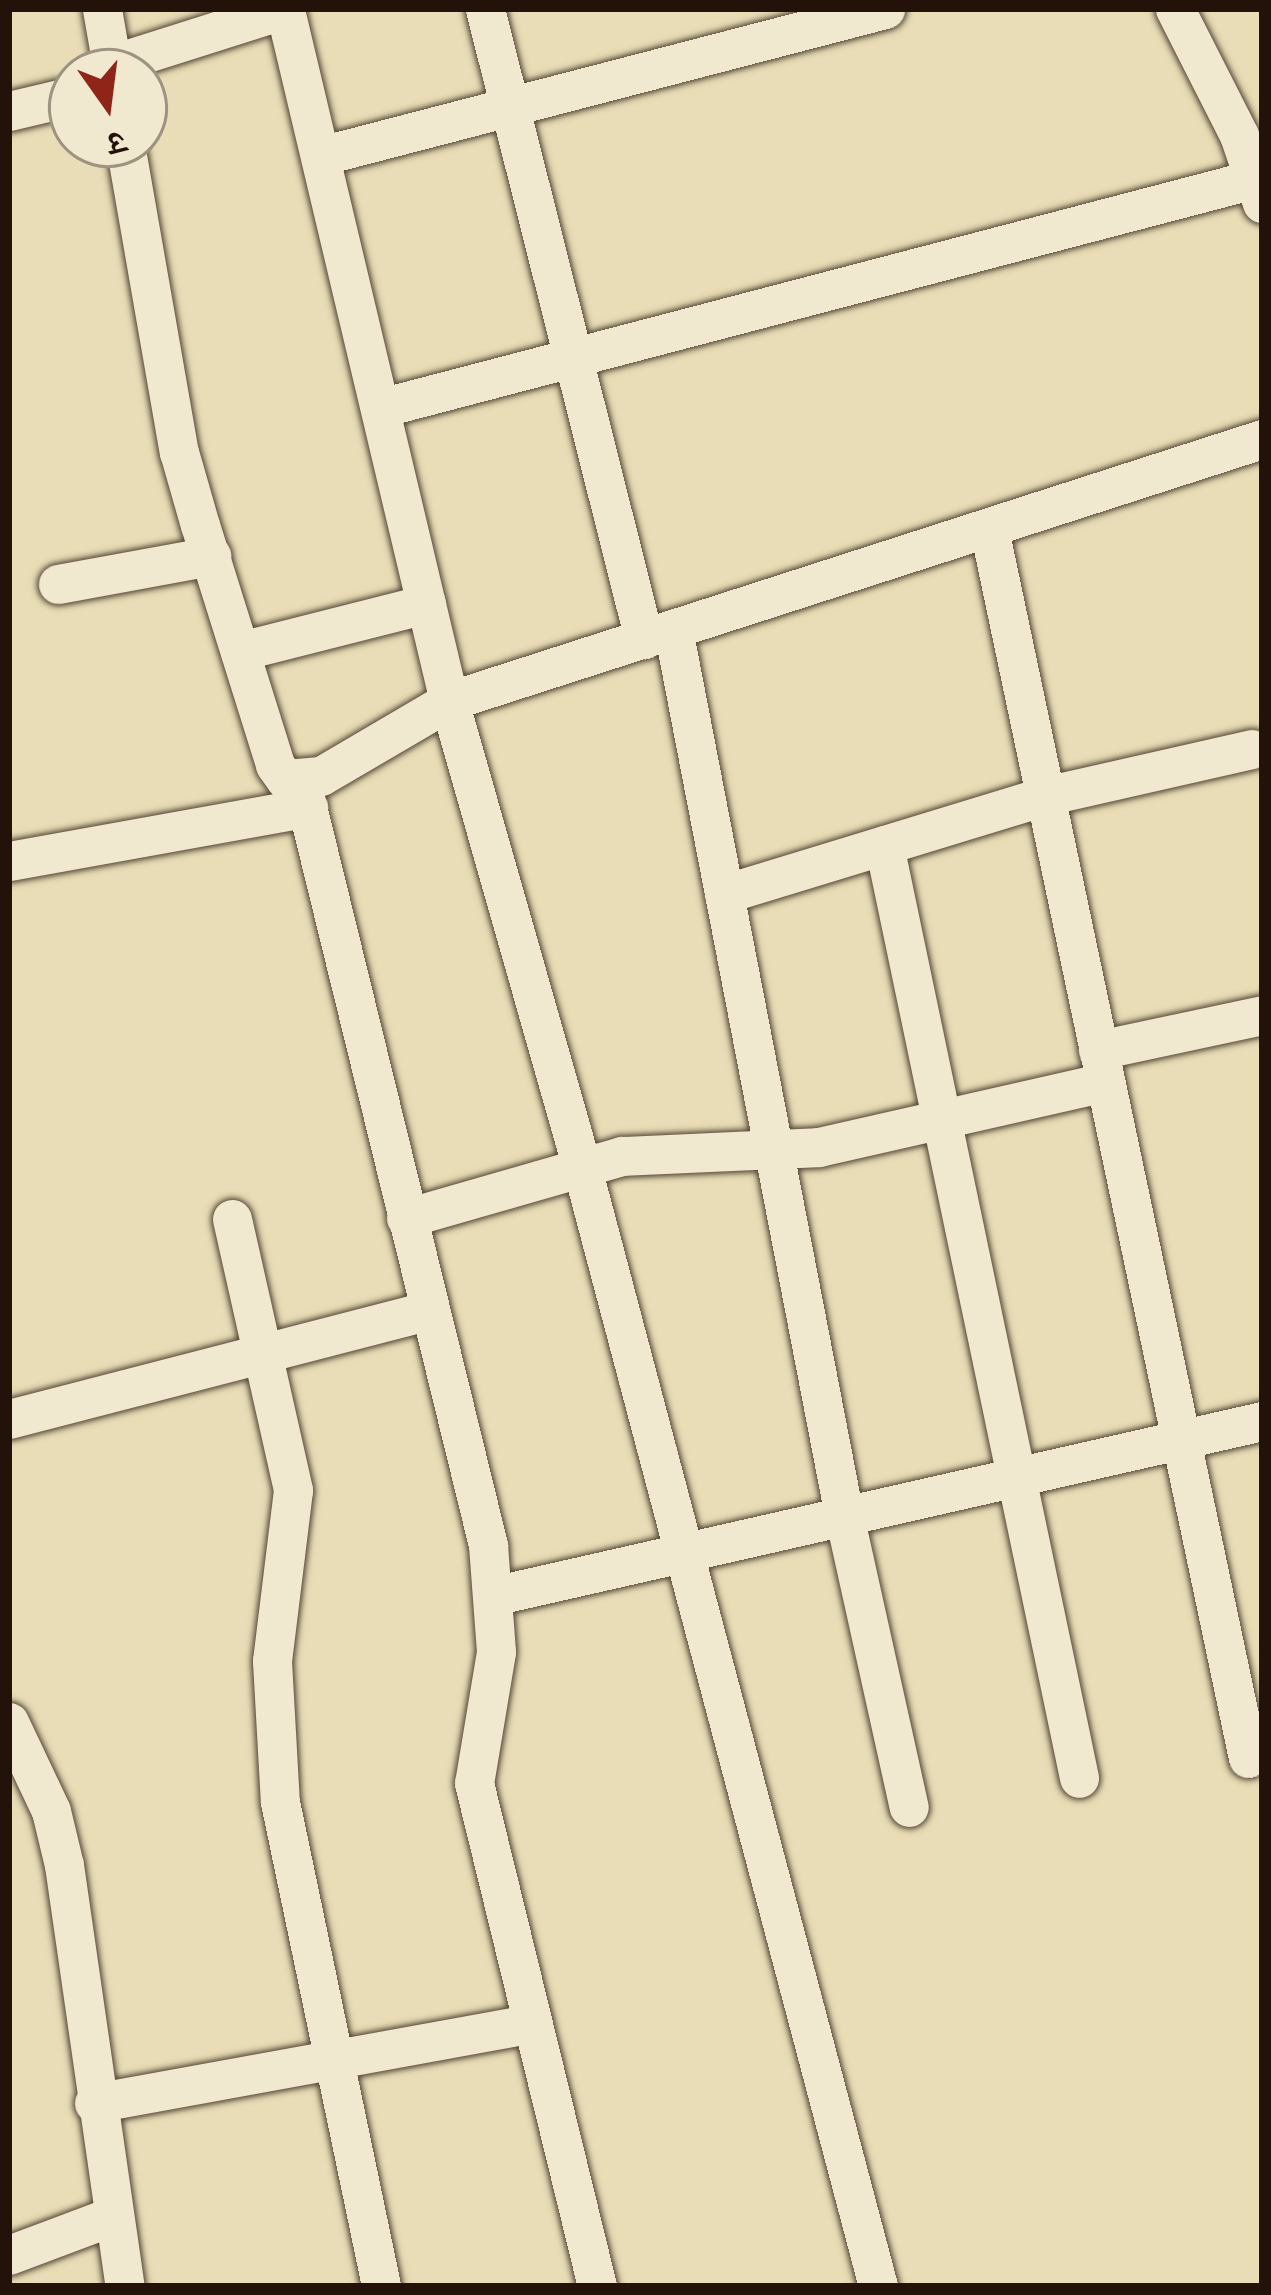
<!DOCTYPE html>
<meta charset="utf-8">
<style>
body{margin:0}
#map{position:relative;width:1271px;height:2295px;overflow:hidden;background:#e8ddb6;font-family:"Old Standard TT","Noto Serif Devanagari",serif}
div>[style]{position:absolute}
.roads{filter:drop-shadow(0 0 3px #544534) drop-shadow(0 0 3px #544534)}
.street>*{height:39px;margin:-19.5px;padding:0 19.5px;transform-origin:19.5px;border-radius:19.5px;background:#f0e9d0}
span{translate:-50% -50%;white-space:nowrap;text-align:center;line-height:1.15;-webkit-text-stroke:10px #f0e9d0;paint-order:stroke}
.frame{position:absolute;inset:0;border:12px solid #231209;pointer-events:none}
.north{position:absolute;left:48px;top:48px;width:120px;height:120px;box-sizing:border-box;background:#f0e9d0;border:3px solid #9e9380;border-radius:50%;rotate:166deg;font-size:33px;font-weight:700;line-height:48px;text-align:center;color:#231209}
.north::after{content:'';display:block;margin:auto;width:42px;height:54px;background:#8f2418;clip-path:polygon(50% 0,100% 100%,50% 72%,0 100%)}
</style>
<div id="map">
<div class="roads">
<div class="street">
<i style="left:102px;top:9px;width:64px;rotate:80.1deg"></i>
<i style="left:485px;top:9px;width:650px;rotate:75.84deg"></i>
<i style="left:1175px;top:9px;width:141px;rotate:63.1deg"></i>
<i style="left:1239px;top:135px;width:72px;rotate:71.3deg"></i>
<i style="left:112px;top:64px;width:182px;rotate:-17.6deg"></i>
<i style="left:9px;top:111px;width:65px;rotate:-13.4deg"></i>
<i style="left:125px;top:144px;width:313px;rotate:80.1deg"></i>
<i style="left:179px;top:452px;width:76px;rotate:74deg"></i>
<i style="left:200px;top:525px;width:251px;rotate:72.6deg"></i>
<i style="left:275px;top:765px;width:17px;rotate:54deg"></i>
<i style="left:285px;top:779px;width:36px;rotate:-5deg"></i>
<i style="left:321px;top:776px;width:148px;rotate:-30.4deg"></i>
<i style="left:449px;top:701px;width:710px;rotate:-103.35deg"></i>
<i style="left:320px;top:156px;width:584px;rotate:-14.58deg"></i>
<i style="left:380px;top:408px;width:904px;rotate:-14.68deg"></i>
<i style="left:989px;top:529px;width:1256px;rotate:78.1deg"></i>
<i style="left:58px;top:584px;width:156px;rotate:-10.4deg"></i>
<i style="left:673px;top:629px;width:902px;rotate:79.08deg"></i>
<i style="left:844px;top:1515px;width:299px;rotate:77.5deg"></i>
<i style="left:240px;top:651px;width:192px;rotate:-14.2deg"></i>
<i style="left:301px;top:782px;width:786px;rotate:76.23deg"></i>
<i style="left:488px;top:1545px;width:107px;rotate:85.7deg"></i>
<i style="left:496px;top:1652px;width:133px;rotate:99.5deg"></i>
<i style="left:474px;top:1783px;width:518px;rotate:76.26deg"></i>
<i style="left:884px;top:845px;width:953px;rotate:78.19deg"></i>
<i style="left:9px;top:861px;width:304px;rotate:-10.2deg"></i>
<i style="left:724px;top:894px;width:336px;rotate:-17deg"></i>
<i style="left:1045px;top:796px;width:212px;rotate:-12.8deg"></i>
<i style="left:1098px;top:1050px;width:168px;rotate:-12deg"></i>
<i style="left:406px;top:1218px;width:225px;rotate:-16deg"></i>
<i style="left:622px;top:1156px;width:197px;rotate:-2.6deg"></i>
<i style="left:819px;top:1147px;width:292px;rotate:-12.8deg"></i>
<i style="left:232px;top:1219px;width:278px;rotate:77.3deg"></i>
<i style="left:293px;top:1490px;width:172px;rotate:97deg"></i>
<i style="left:272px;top:1661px;width:141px;rotate:86.8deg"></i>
<i style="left:280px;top:1802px;width:494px;rotate:78.2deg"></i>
<i style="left:9px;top:1419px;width:433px;rotate:-14.5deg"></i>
<i style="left:497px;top:1595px;width:785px;rotate:-12.81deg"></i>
<i style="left:9px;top:1722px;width:98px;rotate:64.7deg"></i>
<i style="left:51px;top:1811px;width:56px;rotate:76.5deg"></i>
<i style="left:64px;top:1865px;width:425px;rotate:81.8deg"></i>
<i style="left:94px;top:2103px;width:441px;rotate:-10.3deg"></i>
<i style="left:9px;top:2255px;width:111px;rotate:-20.6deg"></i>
<i style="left:878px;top:2286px;width:1157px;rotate:-104.83deg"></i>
<i style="left:582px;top:1168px;width:486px;rotate:-105.9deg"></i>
<i style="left:449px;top:701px;width:854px;rotate:-17.86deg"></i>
</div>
</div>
<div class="frame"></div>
<div class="north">उ</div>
</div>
